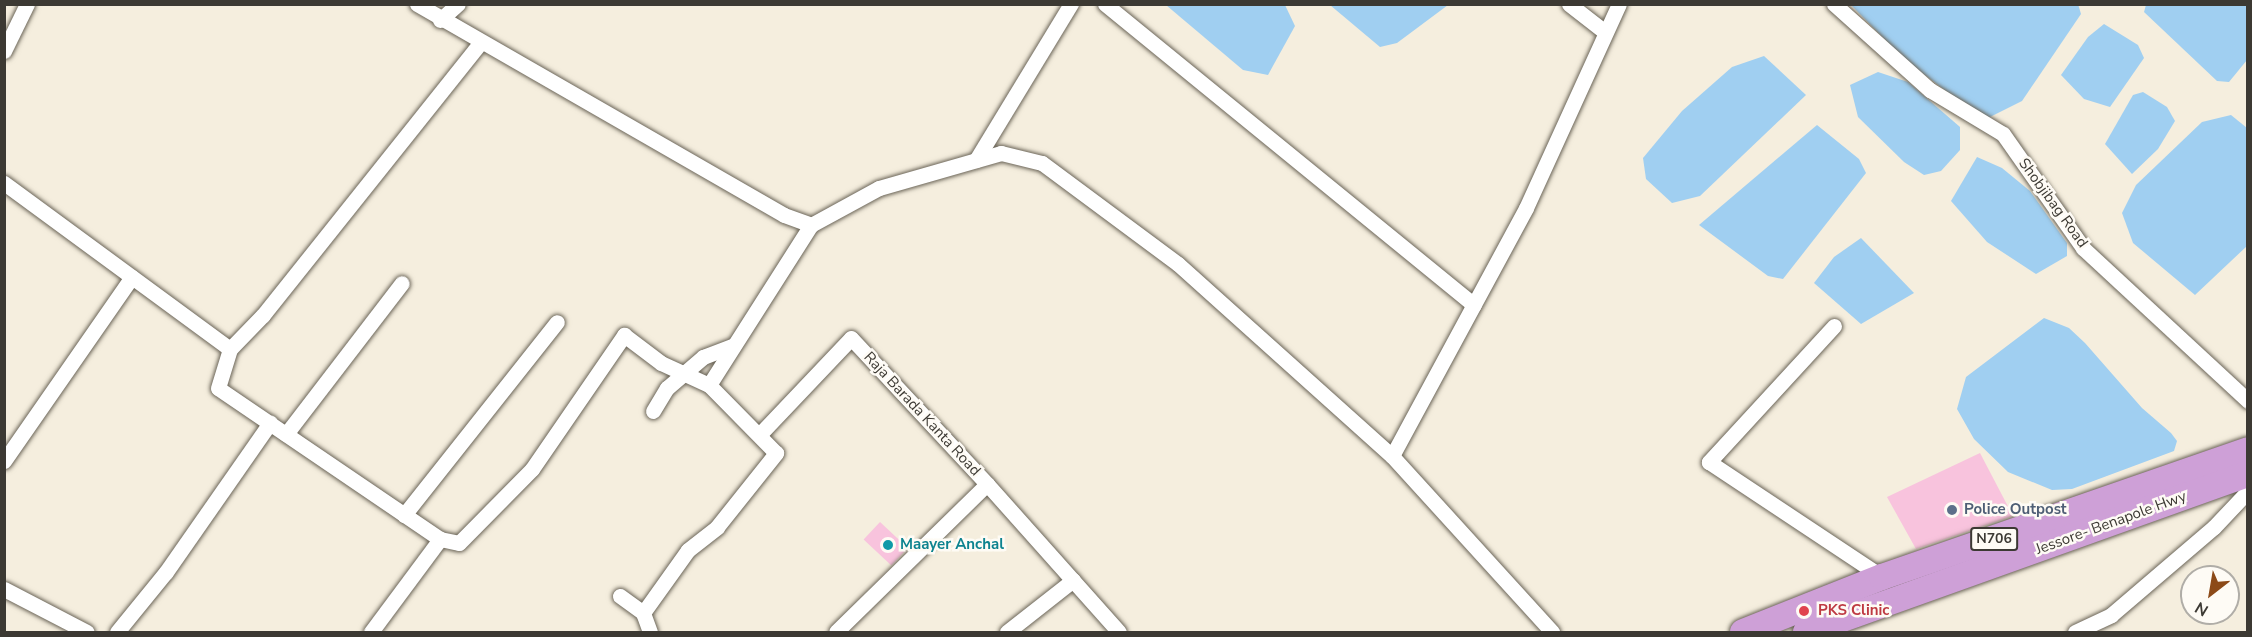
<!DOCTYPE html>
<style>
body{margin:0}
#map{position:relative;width:2252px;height:637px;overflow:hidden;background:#f5eede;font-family:"Nunito Sans",sans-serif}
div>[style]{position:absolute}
.water>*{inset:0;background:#a0cff1}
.building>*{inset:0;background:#f8c3dd;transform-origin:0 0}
.roads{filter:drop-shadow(0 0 2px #6a6457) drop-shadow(0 0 2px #6a6457)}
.minor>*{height:15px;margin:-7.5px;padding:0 7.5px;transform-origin:7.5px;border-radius:7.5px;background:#fff}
.trunk>*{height:26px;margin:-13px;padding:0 13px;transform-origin:13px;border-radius:13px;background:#cea0d7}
.dots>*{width:16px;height:16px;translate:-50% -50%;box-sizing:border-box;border:3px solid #fefbf5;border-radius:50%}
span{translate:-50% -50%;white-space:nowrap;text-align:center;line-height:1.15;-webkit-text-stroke:5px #fefbf5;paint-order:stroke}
.shield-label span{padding:2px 4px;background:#fefbf5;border:2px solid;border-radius:4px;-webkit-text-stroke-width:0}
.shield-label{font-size:14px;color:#3c3933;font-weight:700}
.street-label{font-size:15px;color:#3c3933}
.service-label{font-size:15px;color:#4e5e75;font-weight:700}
.left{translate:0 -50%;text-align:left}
.culture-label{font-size:15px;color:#0d838f;font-weight:700}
.health-label{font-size:15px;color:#be3a42;font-weight:700}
.frame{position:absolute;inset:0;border:6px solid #3c3933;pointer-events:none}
.north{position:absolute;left:2180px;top:565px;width:60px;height:60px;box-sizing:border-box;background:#fefbf5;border:2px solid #b0ada7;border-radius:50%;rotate:211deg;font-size:16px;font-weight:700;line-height:24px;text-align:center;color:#3c3933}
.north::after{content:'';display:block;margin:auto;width:21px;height:27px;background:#8c4a18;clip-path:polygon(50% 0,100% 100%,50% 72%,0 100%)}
</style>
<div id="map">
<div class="water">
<i style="clip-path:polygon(2078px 4px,2081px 14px,2022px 101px,1984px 120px,1904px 59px,1851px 5px)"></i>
<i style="clip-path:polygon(1166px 5px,1285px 5px,1295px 26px,1268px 75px,1243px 70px)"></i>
<i style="clip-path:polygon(1330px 5px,1448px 5px,1397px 43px,1380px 47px)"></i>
<i style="clip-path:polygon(2146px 5px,2247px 5px,2247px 60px,2229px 82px,2217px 81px,2144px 12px)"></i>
<i style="clip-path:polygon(2104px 24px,2138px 45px,2144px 58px,2110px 107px,2084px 99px,2061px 75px,2088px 37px)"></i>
<i style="clip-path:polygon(1764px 56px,1806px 95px,1700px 196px,1672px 203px,1646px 179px,1643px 158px,1682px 111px,1732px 67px)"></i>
<i style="clip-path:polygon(1878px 72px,1908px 82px,1960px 127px,1960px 150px,1941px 171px,1924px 175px,1904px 162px,1858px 117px,1850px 85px)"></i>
<i style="clip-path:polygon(2143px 92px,2167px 107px,2175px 121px,2158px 149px,2132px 174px,2105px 144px,2133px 95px)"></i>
<i style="clip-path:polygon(2231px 115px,2247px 128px,2247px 246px,2195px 295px,2133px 243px,2122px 213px,2136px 185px,2202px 122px)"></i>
<i style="clip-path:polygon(1817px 125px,1859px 159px,1866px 173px,1783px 279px,1768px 276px,1699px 225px)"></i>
<i style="clip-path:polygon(1977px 157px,2002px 168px,2030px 191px,2067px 243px,2067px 256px,2036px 274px,1987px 242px,1951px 201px)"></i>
<i style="clip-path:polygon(1861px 238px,1914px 293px,1861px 324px,1814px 283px,1834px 257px)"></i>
<i style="clip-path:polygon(2044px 318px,2069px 328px,2085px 343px,2142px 408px,2171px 433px,2177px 441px,2174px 451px,2072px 489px,2052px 490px,2008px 472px,1974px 439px,1957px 409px,1966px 377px)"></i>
</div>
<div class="building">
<i style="clip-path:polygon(1980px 453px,2013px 516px,1916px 549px,1887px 497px)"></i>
<i style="left:880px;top:522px;width:38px;height:24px;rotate:43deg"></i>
</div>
<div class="roads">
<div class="minor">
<i style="left:417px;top:4px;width:423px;rotate:29.9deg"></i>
<i style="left:784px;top:215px;width:29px;rotate:20deg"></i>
<i style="left:811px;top:225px;width:77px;rotate:-28.6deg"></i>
<i style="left:879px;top:188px;width:127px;rotate:-16deg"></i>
<i style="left:1001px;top:153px;width:42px;rotate:13.7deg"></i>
<i style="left:1042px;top:163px;width:169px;rotate:36.6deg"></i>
<i style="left:1178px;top:264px;width:288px;rotate:41.9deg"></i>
<i style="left:1392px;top:456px;width:238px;rotate:47.7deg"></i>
<i style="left:1105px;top:4px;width:476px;rotate:39.2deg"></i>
<i style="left:1569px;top:4px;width:46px;rotate:37.9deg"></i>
<i style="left:1834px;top:4px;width:129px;rotate:41.9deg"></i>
<i style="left:1930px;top:90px;width:85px;rotate:31.1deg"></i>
<i style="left:2003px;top:134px;width:139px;rotate:54.9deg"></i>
<i style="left:2083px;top:248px;width:225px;rotate:42.8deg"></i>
<i style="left:440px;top:20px;width:24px;rotate:-42deg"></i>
<i style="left:4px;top:51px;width:52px;rotate:-63.9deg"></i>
<i style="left:976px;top:160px;width:183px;rotate:-58.7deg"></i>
<i style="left:4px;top:183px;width:280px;rotate:36.3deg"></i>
<i style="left:1834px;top:326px;width:185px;rotate:132.6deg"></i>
<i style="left:1709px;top:462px;width:208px;rotate:33.6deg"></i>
<i style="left:653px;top:411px;width:27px;rotate:-59deg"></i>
<i style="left:667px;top:388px;width:48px;rotate:-40.7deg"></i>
<i style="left:703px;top:357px;width:33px;rotate:-21deg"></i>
<i style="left:286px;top:434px;width:190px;rotate:-52.5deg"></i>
<i style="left:760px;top:434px;width:132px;rotate:-46.5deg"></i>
<i style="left:851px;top:338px;width:200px;rotate:47deg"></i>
<i style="left:987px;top:484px;width:211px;rotate:135.6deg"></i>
<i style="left:1392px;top:456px;width:282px;rotate:-61.6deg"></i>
<i style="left:1526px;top:208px;width:224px;rotate:-65.5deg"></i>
<i style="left:4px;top:461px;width:224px;rotate:-55.2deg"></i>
<i style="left:987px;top:484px;width:198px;rotate:48.3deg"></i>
<i style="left:404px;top:515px;width:246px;rotate:-51.6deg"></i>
<i style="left:440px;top:539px;width:19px;rotate:12deg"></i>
<i style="left:459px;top:543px;width:104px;rotate:-45.4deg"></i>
<i style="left:532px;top:469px;width:163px;rotate:-55.5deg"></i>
<i style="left:624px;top:335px;width:46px;rotate:37.1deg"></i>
<i style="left:661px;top:363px;width:53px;rotate:24.6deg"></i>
<i style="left:4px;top:589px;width:93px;rotate:27.4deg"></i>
<i style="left:620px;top:596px;width:29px;rotate:36deg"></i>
<i style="left:117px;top:632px;width:77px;rotate:-50.8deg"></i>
<i style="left:166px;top:572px;width:182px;rotate:-55.1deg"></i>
<i style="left:371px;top:632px;width:116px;rotate:-53.4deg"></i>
<i style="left:440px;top:539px;width:268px;rotate:-145.8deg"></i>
<i style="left:218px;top:388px;width:41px;rotate:-72.9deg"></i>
<i style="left:230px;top:349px;width:47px;rotate:-45.9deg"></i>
<i style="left:263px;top:315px;width:349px;rotate:-51.4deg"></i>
<i style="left:650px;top:632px;width:20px;rotate:-110deg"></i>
<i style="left:643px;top:613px;width:77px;rotate:-54.5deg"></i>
<i style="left:688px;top:550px;width:37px;rotate:-38deg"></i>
<i style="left:717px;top:527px;width:95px;rotate:-51.4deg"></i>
<i style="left:776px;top:453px;width:95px;rotate:-134.6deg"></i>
<i style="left:709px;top:385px;width:190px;rotate:-57.5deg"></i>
<i style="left:1007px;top:632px;width:84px;rotate:-38.2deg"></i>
<i style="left:2075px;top:632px;width:40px;rotate:-25deg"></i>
<i style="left:2111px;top:615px;width:135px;rotate:-40.5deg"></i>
<i style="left:2214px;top:527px;width:50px;rotate:-46.6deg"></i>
</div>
<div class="trunk">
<i style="left:1743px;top:632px;width:149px;rotate:-21.6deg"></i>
<i style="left:1882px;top:577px;width:387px;rotate:-19.1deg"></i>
<i style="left:1806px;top:632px;width:469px;rotate:-19.7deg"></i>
</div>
</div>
<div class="dots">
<i style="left:1952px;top:510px;background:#5c6f8a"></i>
<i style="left:888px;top:545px;background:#0f9aa8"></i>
<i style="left:1804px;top:611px;background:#e0444e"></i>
</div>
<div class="shield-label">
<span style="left:1994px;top:539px">N706</span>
</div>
<div class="street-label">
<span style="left:2053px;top:203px;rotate:54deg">Shobjibag Road</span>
<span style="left:922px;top:414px;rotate:47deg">Raja Barada Kanta Road</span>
<span style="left:2111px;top:523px;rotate:-20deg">Jessore- Benapole Hwy</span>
</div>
<div class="service-label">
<span class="left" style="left:1964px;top:510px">Police Outpost</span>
</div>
<div class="culture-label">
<span class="left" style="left:900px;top:545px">Maayer Anchal</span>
</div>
<div class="health-label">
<span class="left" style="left:1818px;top:611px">PKS Clinic</span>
</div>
<div class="frame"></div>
<div class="north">N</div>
</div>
